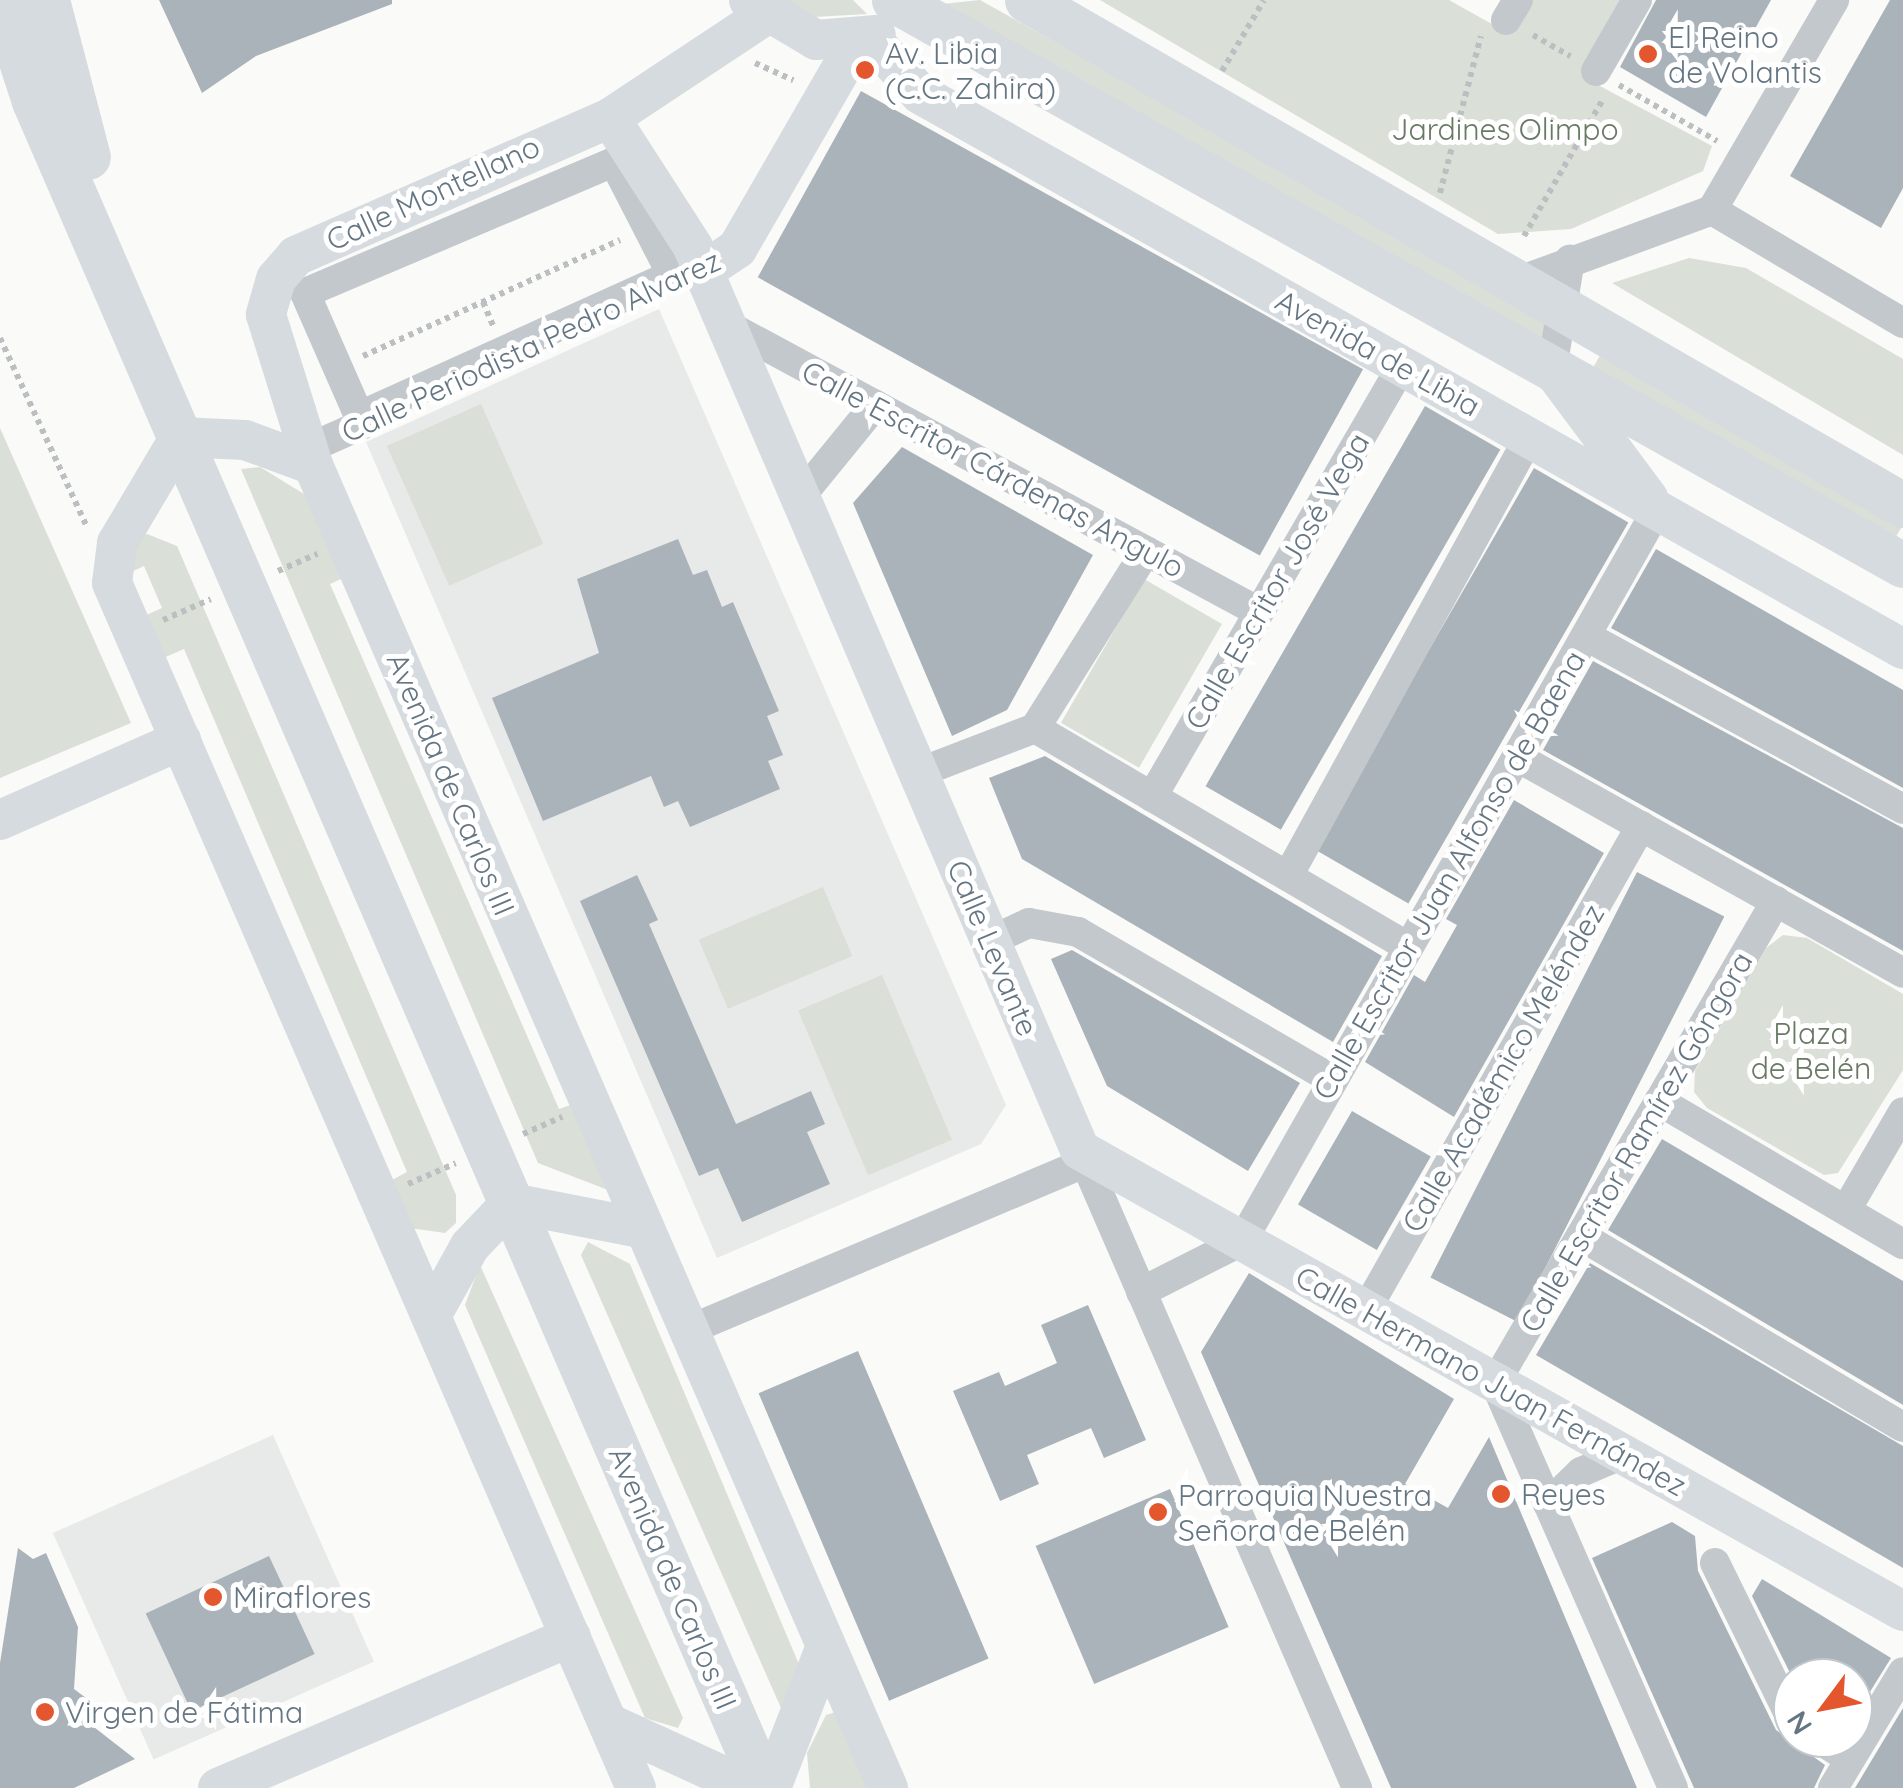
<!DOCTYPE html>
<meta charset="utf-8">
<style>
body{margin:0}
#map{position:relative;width:1903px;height:1788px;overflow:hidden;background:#fafaf8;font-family:Quicksand,sans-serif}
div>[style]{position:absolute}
.built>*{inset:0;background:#e8e9e9;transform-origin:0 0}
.green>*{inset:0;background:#dadfd7;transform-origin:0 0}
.building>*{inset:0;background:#aab3b9;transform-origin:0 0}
.path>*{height:6px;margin-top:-3px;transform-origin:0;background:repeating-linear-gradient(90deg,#bbbfc2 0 5px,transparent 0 10px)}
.street>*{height:30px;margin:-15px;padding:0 15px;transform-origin:15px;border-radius:15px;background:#c3c8cc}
.secondary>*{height:40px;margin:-20px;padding:0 20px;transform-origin:20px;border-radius:20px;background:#d6dbdf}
.primary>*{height:45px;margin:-22.5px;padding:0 22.5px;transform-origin:22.5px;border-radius:22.5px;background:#d6dbdf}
.dots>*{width:28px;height:28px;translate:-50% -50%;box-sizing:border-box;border:5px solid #fff;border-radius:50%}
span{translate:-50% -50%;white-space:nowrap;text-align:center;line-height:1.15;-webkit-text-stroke:10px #fff;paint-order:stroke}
.poi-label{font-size:30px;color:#657683}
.left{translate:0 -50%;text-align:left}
.park-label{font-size:30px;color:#687a64}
.street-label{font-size:30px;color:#657683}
.north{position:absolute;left:1773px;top:1658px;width:100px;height:100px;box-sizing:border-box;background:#fff;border:2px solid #c1c8cd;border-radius:50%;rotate:238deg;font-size:28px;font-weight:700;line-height:40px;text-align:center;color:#657683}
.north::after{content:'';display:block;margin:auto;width:35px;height:45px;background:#e4572e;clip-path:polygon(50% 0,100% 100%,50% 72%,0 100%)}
</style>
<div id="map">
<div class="built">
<i style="clip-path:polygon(659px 309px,1006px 1105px,981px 1144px,717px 1258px,366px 442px)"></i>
<i style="left:273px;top:1435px;width:248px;height:241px;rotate:66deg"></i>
</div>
<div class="green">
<i style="clip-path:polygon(780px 0,853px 0,867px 14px,814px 17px)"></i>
<i style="clip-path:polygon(980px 0,1556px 322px,1547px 345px,942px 4px)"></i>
<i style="clip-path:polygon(1100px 0,1449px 0,1506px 32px,1524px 0,1628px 0,1585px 78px,1712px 146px,1703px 171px,1571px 229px,1498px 234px)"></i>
<i style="clip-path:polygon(1689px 258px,1746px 268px,1903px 359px,1903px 455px,1612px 283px)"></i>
<i style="left:1602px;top:352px;width:347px;height:32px;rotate:30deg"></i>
<i style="left:481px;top:404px;width:153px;height:103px;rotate:66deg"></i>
<i style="clip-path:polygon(0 428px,131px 723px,0 778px)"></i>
<i style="clip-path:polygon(260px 467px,317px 502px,350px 575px,330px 584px,559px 1109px,582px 1101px,608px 1190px,538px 1163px,241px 469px)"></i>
<i style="clip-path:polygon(147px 534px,177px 546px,456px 1195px,456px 1223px,445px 1233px,410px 1228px,390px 1181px,407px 1172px,184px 649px,161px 659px,142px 617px,162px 608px,144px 566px,125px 575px,135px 539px)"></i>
<i style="left:1144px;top:579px;width:90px;height:166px;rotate:30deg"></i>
<i style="left:823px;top:887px;width:75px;height:135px;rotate:67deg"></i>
<i style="clip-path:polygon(1783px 935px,1807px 938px,1903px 994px,1903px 1070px,1838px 1173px,1824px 1175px,1707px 1108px,1694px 1092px,1695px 1071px,1766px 948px)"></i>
<i style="left:882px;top:975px;width:179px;height:91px;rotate:67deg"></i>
<i style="clip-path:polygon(588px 1242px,630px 1264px,803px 1674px,781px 1708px,581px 1255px)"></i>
<i style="clip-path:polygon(480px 1265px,683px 1718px,678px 1728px,645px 1718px,465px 1305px)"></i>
<i style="clip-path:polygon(839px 1711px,876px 1788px,810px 1788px,807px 1753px,826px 1715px)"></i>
</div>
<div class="building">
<i style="clip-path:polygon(159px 0,392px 0,392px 4px,256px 56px,202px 93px)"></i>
<i style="clip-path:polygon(1656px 0,1771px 0,1706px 117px,1620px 67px)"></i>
<i style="clip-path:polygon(1890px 0,1903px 0,1903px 188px,1881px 228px,1790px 176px)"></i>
<i style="left:861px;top:91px;width:574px;height:213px;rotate:29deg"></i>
<i style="left:1425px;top:406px;width:87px;height:439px;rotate:30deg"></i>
<i style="clip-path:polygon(902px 447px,1093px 555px,1007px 710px,952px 736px,853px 503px)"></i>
<i style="left:1534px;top:468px;width:109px;height:440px;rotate:30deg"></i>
<i style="clip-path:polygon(678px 539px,693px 575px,707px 570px,722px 607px,733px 602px,779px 711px,767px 716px,783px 755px,768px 761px,780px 789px,690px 827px,678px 801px,664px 807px,651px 776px,543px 821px,492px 698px,599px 653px,577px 579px)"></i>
<i style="clip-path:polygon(1656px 549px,1903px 690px,1903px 788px,1611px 628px)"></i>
<i style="clip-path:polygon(1593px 661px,1903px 828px,1903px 951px,1543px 750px)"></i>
<i style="clip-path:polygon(1045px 756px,1382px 956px,1333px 1042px,1022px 859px,989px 778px)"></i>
<i style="clip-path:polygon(1514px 800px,1604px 853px,1454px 1117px,1365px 1062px,1414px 975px,1425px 982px,1457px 925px,1446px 919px)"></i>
<i style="left:1637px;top:872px;width:98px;height:455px;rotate:27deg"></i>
<i style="clip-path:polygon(637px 875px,658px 920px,649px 924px,736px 1124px,811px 1091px,825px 1124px,807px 1132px,830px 1184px,742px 1222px,718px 1168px,699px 1176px,580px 901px)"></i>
<i style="clip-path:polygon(1072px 950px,1300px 1083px,1248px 1171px,1107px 1086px,1051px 959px)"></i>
<i style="left:1352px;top:1111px;width:91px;height:108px;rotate:30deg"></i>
<i style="clip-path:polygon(1662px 1139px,1903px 1281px,1903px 1405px,1608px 1230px)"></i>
<i style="clip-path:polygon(1590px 1263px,1903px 1446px,1903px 1568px,1536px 1355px)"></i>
<i style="clip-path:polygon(1249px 1273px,1454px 1399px,1405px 1484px,1448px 1508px,1489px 1437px,1637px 1788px,1391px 1788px,1201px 1352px)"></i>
<i style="clip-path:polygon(1088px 1305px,1146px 1440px,1104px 1458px,1091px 1428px,1027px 1455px,1039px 1484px,1000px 1501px,953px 1391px,999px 1372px,1005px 1386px,1057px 1363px,1041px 1325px)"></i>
<i style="left:858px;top:1351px;width:334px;height:108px;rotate:67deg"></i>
<i style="left:1170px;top:1489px;width:150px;height:146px;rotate:67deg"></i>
<i style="clip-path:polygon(1672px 1522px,1695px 1536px,1698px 1571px,1776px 1730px,1825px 1765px,1814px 1788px,1694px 1788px,1592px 1558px)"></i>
<i style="clip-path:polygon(18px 1548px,33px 1559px,46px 1553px,78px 1627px,74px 1689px,90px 1701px,90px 1724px,135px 1759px,74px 1788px,0 1788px,0 1663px)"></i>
<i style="left:269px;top:1556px;width:108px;height:136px;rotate:65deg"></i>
<i style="clip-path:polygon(1762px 1579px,1891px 1658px,1853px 1719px,1853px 1678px,1793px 1679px,1752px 1596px)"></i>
<i style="clip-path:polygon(1903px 1708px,1903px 1788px,1855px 1788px)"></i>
</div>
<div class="path">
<i style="left:1533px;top:35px;width:43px;rotate:29.6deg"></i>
<i style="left:755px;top:63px;width:42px;rotate:24.1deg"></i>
<i style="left:1222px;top:71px;width:82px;rotate:-59.4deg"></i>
<i style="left:1619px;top:85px;width:113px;rotate:29.7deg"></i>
<i style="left:1440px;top:193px;width:162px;rotate:-75.4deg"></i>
<i style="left:1524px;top:236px;width:158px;rotate:-60deg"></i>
<i style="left:483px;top:302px;width:26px;rotate:67deg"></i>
<i style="left:0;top:338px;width:208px;rotate:65.3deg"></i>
<i style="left:363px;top:356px;width:282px;rotate:-24.3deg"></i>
<i style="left:278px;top:571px;width:43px;rotate:-23.6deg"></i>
<i style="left:163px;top:620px;width:52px;rotate:-23.6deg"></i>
<i style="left:523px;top:1134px;width:43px;rotate:-23.6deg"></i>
<i style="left:408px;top:1184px;width:52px;rotate:-23.6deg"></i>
</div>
<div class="street">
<i style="left:1506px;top:20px;width:23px;rotate:-59deg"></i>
<i style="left:1596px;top:71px;width:82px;rotate:-60deg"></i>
<i style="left:614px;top:162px;width:127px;rotate:62.8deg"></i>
<i style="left:672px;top:275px;width:343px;rotate:155.7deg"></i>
<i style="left:359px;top:416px;width:134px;rotate:-113.7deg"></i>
<i style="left:305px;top:293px;width:336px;rotate:-23deg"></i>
<i style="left:1712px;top:210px;width:243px;rotate:-59.8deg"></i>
<i style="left:1514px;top:283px;width:211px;rotate:-20.2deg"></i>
<i style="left:1712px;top:210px;width:222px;rotate:30.6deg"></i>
<i style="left:727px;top:325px;width:604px;rotate:28.35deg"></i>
<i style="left:1552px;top:369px;width:111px;rotate:-80.7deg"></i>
<i style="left:323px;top:442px;width:64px;rotate:-24.1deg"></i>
<i style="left:800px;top:497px;width:119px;rotate:-50.8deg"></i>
<i style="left:1586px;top:636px;width:361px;rotate:28.6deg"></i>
<i style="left:1035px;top:728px;width:209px;rotate:-57.9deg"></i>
<i style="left:1517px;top:757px;width:442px;rotate:29.2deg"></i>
<i style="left:918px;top:773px;width:125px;rotate:-21deg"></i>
<i style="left:1035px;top:728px;width:433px;rotate:30.4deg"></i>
<i style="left:1152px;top:797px;width:498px;rotate:-59.9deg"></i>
<i style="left:1288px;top:876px;width:500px;rotate:-61.2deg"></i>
<i style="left:990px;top:941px;width:43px;rotate:-24.8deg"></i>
<i style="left:1029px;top:923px;width:50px;rotate:10.4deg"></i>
<i style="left:1078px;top:932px;width:295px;rotate:30.1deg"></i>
<i style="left:1659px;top:1101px;width:283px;rotate:30.4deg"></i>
<i style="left:1080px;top:1150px;width:696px;rotate:66.53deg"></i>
<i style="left:1846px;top:1210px;width:113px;rotate:-59.8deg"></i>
<i style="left:1581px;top:1236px;width:374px;rotate:30.7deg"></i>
<i style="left:1141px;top:1292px;width:113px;rotate:-26.8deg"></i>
<i style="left:1242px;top:1241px;width:841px;rotate:-60.42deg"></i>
<i style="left:1366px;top:1310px;width:557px;rotate:-60.4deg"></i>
<i style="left:689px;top:1330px;width:430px;rotate:-22.9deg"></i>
<i style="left:1548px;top:1504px;width:46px;rotate:-44.1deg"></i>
<i style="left:1581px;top:1472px;width:46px;rotate:-23.2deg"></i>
<i style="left:1715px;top:1563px;width:177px;rotate:63.9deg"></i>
<i style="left:1817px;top:1738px;width:39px;rotate:32deg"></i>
<i style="left:1673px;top:1788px;width:442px;rotate:-113.7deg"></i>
<i style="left:1495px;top:1383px;width:558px;rotate:-59.76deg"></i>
<i style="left:1833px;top:1788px;width:135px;rotate:-58.9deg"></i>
</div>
<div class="secondary">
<i style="left:749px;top:0;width:78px;rotate:30.8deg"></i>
<i style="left:816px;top:40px;width:60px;rotate:-4.8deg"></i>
<i style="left:764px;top:16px;width:185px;rotate:146.5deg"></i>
<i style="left:610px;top:118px;width:343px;rotate:156.3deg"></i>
<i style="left:296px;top:256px;width:30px;rotate:131deg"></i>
<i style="left:276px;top:279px;width:37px;rotate:106deg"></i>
<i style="left:266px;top:315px;width:157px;rotate:72.6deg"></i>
<i style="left:313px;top:465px;width:1443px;rotate:66.51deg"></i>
<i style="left:870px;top:37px;width:76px;rotate:48.7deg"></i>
<i style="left:920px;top:94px;width:1129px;rotate:29.45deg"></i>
<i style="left:610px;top:118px;width:153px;rotate:57.2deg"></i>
<i style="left:693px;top:247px;width:982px;rotate:66.8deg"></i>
<i style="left:1080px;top:1150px;width:943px;rotate:29.26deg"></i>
<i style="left:704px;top:271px;width:40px;rotate:-34deg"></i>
<i style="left:737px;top:249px;width:240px;rotate:-60deg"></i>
<i style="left:1552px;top:369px;width:161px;rotate:53.3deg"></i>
<i style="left:313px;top:465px;width:72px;rotate:-159.8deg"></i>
<i style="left:245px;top:440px;width:65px;rotate:-177.4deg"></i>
<i style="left:180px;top:437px;width:123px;rotate:120.7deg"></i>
<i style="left:117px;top:543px;width:40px;rotate:97.1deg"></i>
<i style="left:112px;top:583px;width:1314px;rotate:66.5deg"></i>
<i style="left:0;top:820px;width:198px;rotate:-23.8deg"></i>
<i style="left:431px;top:1316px;width:80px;rotate:-60.9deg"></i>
<i style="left:470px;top:1246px;width:59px;rotate:-46.4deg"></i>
<i style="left:511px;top:1203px;width:136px;rotate:11deg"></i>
<i style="left:608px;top:1723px;width:155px;rotate:24.7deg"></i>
<i style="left:218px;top:1788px;width:384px;rotate:-23.2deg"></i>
<i style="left:771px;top:1788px;width:152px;rotate:-68.8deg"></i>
</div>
<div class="primary">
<i style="left:1px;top:0;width:106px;rotate:71.9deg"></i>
<i style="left:34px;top:101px;width:1838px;rotate:66.6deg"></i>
<i style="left:47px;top:0;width:162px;rotate:75.4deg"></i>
<i style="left:894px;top:0;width:1156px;rotate:29.25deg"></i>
<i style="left:1027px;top:0;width:1011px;rotate:29.96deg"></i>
</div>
<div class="dots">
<i style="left:1648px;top:54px;background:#e4572e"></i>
<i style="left:865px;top:70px;background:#e4572e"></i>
<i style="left:1501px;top:1494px;background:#e4572e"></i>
<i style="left:1158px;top:1512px;background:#e4572e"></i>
<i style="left:213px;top:1597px;background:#e4572e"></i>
<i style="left:45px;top:1712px;background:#e4572e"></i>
</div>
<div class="poi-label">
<span class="left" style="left:1668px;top:54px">El Reino<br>de Volantis</span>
<span class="left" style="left:885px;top:70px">Av. Libia<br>(C.C. Zahira)</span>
<span class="left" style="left:1521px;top:1494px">Reyes</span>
<span class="left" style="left:1178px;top:1512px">Parroquia Nuestra<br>Señora de Belén</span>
<span class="left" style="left:233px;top:1597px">Miraflores</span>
<span class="left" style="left:65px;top:1712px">Virgen de Fátima</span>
</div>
<div class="park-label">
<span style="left:1505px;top:129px">Jardines Olimpo</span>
<span style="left:1811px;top:1050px">Plaza<br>de Belén</span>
</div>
<div class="street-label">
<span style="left:433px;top:193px;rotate:-25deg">Calle Montellano</span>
<span style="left:531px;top:346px;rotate:-25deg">Calle Periodista Pedro Alvarez</span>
<span style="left:1378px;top:353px;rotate:29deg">Avenida de Libia</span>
<span style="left:993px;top:469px;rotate:28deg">Calle Escritor Cárdenas Angulo</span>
<span style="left:1277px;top:581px;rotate:-60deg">Calle Escritor José Vega</span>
<span style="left:451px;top:784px;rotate:67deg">Avenida de Carlos III</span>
<span style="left:1449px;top:875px;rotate:-60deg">Calle Escritor Juan Alfonso de Baena</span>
<span style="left:993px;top:948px;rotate:67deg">Calle Levante</span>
<span style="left:1503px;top:1068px;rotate:-60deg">Calle Académico Meléndez</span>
<span style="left:1636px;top:1142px;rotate:-60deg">Calle Escritor Ramírez Góngora</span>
<span style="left:1491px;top:1381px;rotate:29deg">Calle Hermano Juan Fernández</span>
<span style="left:673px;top:1578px;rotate:67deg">Avenida de Carlos III</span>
</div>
<div class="north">N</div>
</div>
